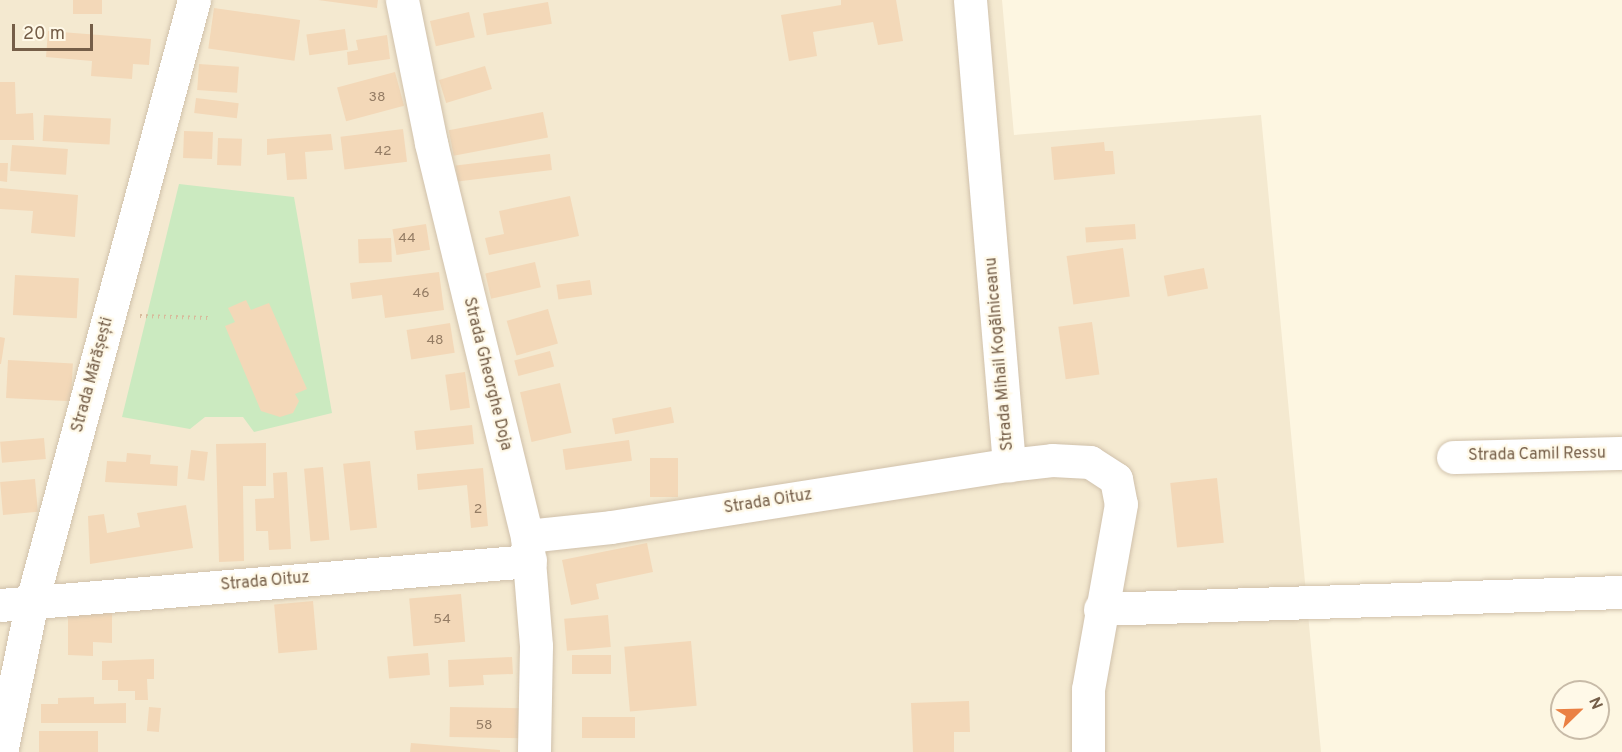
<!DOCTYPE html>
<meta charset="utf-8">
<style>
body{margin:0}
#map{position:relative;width:1622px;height:752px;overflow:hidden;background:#fdf6e1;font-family:Overpass,sans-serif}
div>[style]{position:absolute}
.residential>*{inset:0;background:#f4e9d0}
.green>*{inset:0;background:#cbeac0}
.building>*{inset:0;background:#f3d8b8;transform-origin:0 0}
.path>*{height:4px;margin-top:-2px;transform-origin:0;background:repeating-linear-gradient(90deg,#d7bb9c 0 1.5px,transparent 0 6px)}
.roads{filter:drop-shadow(0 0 2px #d0c1ab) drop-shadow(0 0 2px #d0c1ab)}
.minor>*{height:33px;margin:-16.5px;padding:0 16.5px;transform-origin:16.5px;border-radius:16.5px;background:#fff}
span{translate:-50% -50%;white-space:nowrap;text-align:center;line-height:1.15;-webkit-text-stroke:4.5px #fff9e8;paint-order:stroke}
.number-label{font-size:14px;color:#947c64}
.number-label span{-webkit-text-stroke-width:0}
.street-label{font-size:16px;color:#755e48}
.north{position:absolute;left:1550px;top:680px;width:60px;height:60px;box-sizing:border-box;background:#fff9e8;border:2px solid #c8bba8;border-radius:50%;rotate:67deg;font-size:16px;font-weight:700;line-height:24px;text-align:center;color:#755e48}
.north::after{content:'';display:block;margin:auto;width:21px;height:27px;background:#ea8043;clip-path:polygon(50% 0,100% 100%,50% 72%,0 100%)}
.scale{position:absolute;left:12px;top:24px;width:81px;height:27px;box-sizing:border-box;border:3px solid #755e48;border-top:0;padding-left:8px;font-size:18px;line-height:21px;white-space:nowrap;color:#755e48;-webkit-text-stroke:4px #fff9e8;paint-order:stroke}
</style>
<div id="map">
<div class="residential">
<i style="clip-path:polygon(0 0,1002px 0,1014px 135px,1261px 115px,1321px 752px,0 752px)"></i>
</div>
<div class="green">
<i style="clip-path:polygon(179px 184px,294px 197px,332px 413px,254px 432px,243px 417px,205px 417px,190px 429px,122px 417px)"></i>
</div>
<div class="building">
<i style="left:73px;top:0;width:29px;height:14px"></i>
<i style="clip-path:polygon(318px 0,378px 0,377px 8px)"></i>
<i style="clip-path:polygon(841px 0,896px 0,903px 41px,878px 45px,873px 22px,813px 32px,817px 56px,789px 61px,781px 15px,841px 5px)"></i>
<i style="left:548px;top:2px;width:22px;height:66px;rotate:80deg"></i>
<i style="left:214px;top:8px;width:87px;height:41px;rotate:8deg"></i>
<i style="left:469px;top:12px;width:26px;height:40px;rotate:77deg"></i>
<i style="left:345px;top:29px;width:21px;height:39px;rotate:82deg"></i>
<i style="clip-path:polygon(48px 31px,151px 39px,149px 65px,133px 64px,132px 79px,91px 76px,92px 61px,46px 57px)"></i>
<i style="clip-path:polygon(387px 35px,390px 59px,348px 65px,347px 52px,358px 50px,356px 40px)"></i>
<i style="left:199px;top:64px;width:40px;height:26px;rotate:4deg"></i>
<i style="left:485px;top:66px;width:24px;height:48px;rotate:73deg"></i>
<i style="left:395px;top:72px;width:35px;height:60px;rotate:75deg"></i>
<i style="clip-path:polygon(0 82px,15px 82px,16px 114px,33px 113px,34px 140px,0 140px)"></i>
<i style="left:196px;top:98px;width:43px;height:15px;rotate:7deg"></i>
<i style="left:543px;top:112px;width:26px;height:96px;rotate:79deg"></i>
<i style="left:44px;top:115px;width:67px;height:26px;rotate:3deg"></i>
<i style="left:403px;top:129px;width:33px;height:63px;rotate:83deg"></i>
<i style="left:184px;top:131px;width:29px;height:27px;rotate:2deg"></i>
<i style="clip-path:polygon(331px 134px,333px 150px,305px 152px,307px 179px,287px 180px,285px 153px,267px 155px,267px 139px)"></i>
<i style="left:218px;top:138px;width:24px;height:27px;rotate:2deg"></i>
<i style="clip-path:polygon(1104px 142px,1105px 151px,1113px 151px,1115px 174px,1054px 180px,1051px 147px)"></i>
<i style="left:12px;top:145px;width:56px;height:26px;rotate:4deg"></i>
<i style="left:550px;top:154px;width:16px;height:95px;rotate:83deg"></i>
<i style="clip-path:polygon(0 163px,8px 163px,7px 182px,0 181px)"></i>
<i style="clip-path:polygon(0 188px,78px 195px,75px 237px,31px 233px,33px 211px,0 209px)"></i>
<i style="clip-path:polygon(570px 196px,579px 236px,489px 255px,485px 238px,504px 234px,499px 211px)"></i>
<i style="left:426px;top:224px;width:26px;height:34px;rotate:81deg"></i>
<i style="left:1135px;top:224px;width:15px;height:50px;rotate:86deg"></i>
<i style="left:391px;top:238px;width:24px;height:33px;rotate:88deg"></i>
<i style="left:1123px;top:248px;width:49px;height:57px;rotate:82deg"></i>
<i style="left:535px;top:262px;width:26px;height:51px;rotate:77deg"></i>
<i style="left:1204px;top:268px;width:21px;height:41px;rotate:79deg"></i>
<i style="clip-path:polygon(439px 272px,444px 310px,385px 318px,382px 295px,352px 299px,350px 283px)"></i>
<i style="left:15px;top:275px;width:64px;height:40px;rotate:3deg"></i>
<i style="left:590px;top:280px;width:15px;height:34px;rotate:82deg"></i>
<i style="clip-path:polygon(246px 300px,251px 310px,269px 303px,307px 389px,295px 394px,299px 401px,293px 413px,280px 417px,261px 411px,225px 326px,235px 322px,228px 308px)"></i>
<i style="left:548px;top:309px;width:36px;height:43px;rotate:74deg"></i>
<i style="left:1092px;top:322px;width:53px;height:34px;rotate:82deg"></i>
<i style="left:450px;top:323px;width:30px;height:44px;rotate:81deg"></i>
<i style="clip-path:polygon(0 337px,5px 338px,1px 364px,0 364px)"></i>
<i style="left:550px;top:351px;width:16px;height:37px;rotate:75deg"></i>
<i style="left:8px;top:360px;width:65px;height:38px;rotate:3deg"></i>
<i style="left:465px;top:372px;width:36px;height:20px;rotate:82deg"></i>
<i style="left:560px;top:383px;width:51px;height:41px;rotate:77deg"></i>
<i style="left:671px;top:407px;width:16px;height:60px;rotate:79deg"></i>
<i style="left:472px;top:425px;width:19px;height:58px;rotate:84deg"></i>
<i style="left:44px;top:438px;width:21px;height:44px;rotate:85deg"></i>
<i style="left:629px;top:440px;width:21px;height:67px;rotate:82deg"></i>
<i style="clip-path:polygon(266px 443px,266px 486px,243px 486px,244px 561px,219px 562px,216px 444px)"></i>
<i style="left:191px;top:450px;width:17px;height:29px;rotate:7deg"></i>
<i style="clip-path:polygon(127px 453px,151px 455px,150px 464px,178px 466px,177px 486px,105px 482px,107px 461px,126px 462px)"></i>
<i style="left:678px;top:458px;width:39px;height:28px;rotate:90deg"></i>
<i style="left:370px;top:461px;width:67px;height:27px;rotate:84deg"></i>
<i style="left:323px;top:467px;width:73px;height:19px;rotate:85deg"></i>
<i style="clip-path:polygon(483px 468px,488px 526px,471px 528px,467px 485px,418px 490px,417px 474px)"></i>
<i style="clip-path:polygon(287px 472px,291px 549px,269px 550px,268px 531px,256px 531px,255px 499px,274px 498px,273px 473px)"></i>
<i style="left:1217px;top:478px;width:65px;height:47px;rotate:84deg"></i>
<i style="left:35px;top:479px;width:33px;height:35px;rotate:85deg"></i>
<i style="clip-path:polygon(186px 505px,193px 548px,90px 564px,88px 516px,104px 514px,107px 533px,140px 527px,137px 513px)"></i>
<i style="clip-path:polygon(647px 543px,653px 572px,596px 584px,599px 599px,571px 605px,562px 560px)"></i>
<i style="left:461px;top:594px;width:48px;height:52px;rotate:85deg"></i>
<i style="left:313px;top:601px;width:49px;height:39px;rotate:85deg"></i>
<i style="clip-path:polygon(68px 610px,112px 611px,112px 643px,93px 642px,93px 656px,68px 655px)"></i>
<i style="left:608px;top:615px;width:32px;height:44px;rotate:85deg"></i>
<i style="left:691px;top:641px;width:65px;height:67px;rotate:85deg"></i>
<i style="left:428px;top:653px;width:22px;height:41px;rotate:85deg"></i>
<i style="left:611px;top:655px;width:19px;height:39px;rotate:90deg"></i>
<i style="clip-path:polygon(512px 657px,513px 674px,483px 675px,484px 685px,449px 687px,448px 660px)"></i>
<i style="clip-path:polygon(154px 659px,154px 679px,147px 679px,148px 700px,135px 700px,135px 691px,118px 691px,118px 680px,102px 680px,102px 661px)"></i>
<i style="clip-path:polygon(94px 697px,94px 704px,126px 703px,126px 723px,41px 723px,41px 704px,58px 704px,58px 698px)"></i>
<i style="clip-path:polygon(969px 701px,970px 732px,954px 732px,954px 752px,913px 752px,911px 703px)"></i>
<i style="left:149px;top:707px;width:12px;height:24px;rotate:5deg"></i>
<i style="left:450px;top:707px;width:73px;height:30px;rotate:1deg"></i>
<i style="left:582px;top:717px;width:53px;height:21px"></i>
<i style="left:39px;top:731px;width:59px;height:21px"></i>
<i style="clip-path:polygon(411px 743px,500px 750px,500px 752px,410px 752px)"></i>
</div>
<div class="path">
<i style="left:140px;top:316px;width:68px;rotate:1.7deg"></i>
</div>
<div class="roads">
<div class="minor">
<i style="left:402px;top:0;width:146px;rotate:78.5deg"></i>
<i style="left:431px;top:143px;width:405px;rotate:76.3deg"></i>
<i style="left:527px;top:536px;width:110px;rotate:85.3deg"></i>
<i style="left:536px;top:646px;width:106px;rotate:91.1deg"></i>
<i style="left:970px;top:0;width:467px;rotate:85.2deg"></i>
<i style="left:1453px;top:457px;width:169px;rotate:-1.4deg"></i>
<i style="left:527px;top:536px;width:84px;rotate:-6.1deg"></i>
<i style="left:611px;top:527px;width:403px;rotate:-8.9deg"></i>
<i style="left:1009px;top:465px;width:43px;rotate:-6.6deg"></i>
<i style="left:1052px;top:460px;width:38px;rotate:3deg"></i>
<i style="left:1090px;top:462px;width:31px;rotate:33deg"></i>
<i style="left:1116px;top:479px;width:25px;rotate:79deg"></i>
<i style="left:1121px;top:504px;width:188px;rotate:100.1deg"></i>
<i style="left:1088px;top:689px;width:63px;rotate:90deg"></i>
<i style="left:0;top:605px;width:532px;rotate:-4.75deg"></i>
<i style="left:1100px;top:609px;width:522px;rotate:-1.87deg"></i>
<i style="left:1px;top:752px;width:154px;rotate:-78.4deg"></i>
<i style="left:32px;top:601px;width:622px;rotate:-74.91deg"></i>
</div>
</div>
<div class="number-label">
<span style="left:377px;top:98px">38</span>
<span style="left:383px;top:152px">42</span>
<span style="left:407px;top:239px">44</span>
<span style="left:421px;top:294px">46</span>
<span style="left:435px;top:341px">48</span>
<span style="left:478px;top:510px">2</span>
<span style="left:442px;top:620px">54</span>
<span style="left:484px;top:726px">58</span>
</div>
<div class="street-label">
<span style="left:1000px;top:354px;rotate:-95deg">Strada Mihail Kogălniceanu</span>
<span style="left:487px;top:374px;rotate:76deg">Strada Gheorghe Doja</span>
<span style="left:93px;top:375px;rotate:-75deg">Strada Mărășești</span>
<span style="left:1537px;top:455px;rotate:-1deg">Strada Camil Ressu</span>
<span style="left:768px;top:502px;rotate:-9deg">Strada Oituz</span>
<span style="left:265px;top:582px;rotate:-5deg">Strada Oituz</span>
</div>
<div class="north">N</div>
<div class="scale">20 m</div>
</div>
